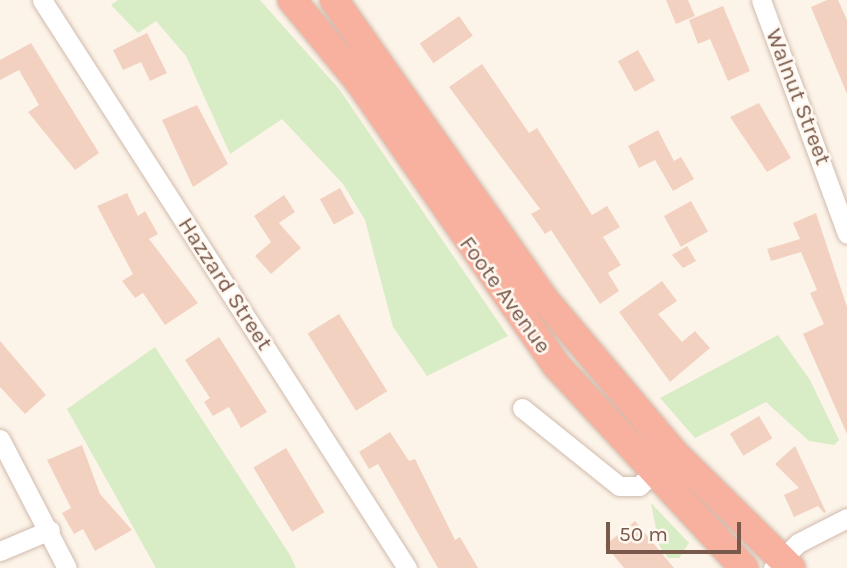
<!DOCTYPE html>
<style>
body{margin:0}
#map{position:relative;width:847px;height:568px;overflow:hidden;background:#fdf4e9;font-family:Karla,sans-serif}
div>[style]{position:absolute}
.green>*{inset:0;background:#d8ecc6}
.building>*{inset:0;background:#f3d1c0;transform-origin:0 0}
.roads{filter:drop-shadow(0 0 2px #d0bbad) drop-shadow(0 0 2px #d0bbad)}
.minor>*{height:19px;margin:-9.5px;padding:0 9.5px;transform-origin:9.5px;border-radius:9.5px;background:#fff}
.highway>*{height:28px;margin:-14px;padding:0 14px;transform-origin:14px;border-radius:14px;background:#f8b19f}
span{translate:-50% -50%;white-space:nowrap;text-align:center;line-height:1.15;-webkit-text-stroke:5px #fff8f0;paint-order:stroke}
.street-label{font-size:23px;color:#79594b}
.scale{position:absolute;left:606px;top:522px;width:135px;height:32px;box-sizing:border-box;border:4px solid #79594b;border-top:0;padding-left:9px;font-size:21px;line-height:24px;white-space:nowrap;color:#79594b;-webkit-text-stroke:5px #fff8f0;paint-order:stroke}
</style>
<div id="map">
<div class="green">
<i style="clip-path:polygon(118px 0,260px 0,339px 89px,508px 336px,427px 376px,393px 327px,365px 220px,343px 184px,282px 119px,230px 154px,186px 56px,156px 21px,138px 33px,111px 5px)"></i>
<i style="clip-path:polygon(778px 335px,810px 380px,839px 440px,834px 445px,809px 441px,766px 402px,695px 438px,660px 398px)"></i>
<i style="clip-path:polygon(155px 347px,290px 555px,296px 568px,156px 568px,67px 409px)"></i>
<i style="clip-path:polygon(651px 503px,689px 543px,679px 558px,668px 558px,659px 545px)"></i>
</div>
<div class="building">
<i style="clip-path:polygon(666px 0,688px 0,695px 16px,676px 24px)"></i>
<i style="clip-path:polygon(827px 0,838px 0,847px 20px,847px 94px,811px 7px)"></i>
<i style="clip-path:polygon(723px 6px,750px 71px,728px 81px,710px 39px,698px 44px,689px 20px)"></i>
<i style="left:459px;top:16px;width:24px;height:48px;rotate:55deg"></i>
<i style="clip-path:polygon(147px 33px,167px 73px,150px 81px,141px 62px,123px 70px,113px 50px)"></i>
<i style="clip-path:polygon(31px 43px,99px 153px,75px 170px,28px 112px,39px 105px,19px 70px,0 80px,0 60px)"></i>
<i style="left:638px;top:50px;width:35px;height:23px;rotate:61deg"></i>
<i style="clip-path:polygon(482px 64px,529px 133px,537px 128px,592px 215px,607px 206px,620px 227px,603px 237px,621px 265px,608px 273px,619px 291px,600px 304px,551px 230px,545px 234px,531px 214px,540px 209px,449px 87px)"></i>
<i style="clip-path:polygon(759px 103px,791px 158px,767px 172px,730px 117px)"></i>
<i style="clip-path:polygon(197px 105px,228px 164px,193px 187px,162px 120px)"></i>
<i style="clip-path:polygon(658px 130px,674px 161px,681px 157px,694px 179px,673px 191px,655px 160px,639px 168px,628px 146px)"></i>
<i style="left:340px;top:188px;width:29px;height:23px;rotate:61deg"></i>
<i style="clip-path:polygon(127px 193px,138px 216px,145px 211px,158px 234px,149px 239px,198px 303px,165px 325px,143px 293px,135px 298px,122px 281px,133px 274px,97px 206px)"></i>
<i style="clip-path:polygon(284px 195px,295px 212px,279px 223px,301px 248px,271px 274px,255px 256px,271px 242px,254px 216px)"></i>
<i style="left:691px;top:201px;width:35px;height:31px;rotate:61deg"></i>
<i style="clip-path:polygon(816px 213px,847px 307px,847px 434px,803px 334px,824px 324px,810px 293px,817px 290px,801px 252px,771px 261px,767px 249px,800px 239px,793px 223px)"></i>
<i style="clip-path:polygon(687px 246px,696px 261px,683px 268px,672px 255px)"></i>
<i style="clip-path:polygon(662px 281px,677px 301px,658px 314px,682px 342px,695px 331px,710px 348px,670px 382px,619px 312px)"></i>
<i style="left:339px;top:314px;width:91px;height:37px;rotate:58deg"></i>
<i style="clip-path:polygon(219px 337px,267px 412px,241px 428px,229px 407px,213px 416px,204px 402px,210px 398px,185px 360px)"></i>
<i style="clip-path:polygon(0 341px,46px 395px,25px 414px,0 387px)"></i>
<i style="left:759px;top:416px;width:26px;height:34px;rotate:59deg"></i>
<i style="clip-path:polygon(390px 432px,409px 461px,415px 459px,455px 540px,460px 537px,478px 568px,438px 568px,378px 464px,369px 469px,359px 452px)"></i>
<i style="clip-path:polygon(82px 445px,100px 494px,132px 530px,95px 551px,83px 529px,74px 534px,62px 513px,71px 508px,47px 460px)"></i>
<i style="clip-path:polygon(795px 446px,826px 512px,824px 513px,818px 506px,794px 517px,784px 495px,799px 488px,775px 464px)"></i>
<i style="left:286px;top:448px;width:75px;height:38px;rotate:59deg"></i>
<i style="clip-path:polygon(635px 521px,674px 568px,624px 568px,605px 545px)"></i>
</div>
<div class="roads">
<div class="minor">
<i style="left:42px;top:0;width:675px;rotate:57.27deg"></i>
<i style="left:761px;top:0;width:249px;rotate:69.8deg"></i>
<i style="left:522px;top:408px;width:124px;rotate:38.8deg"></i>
<i style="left:619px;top:486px;width:20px"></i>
<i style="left:639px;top:486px;width:33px;rotate:-43deg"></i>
<i style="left:0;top:439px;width:145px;rotate:62.6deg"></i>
<i style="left:0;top:551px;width:54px;rotate:-22.8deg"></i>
<i style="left:773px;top:568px;width:35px;rotate:-45deg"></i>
<i style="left:798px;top:543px;width:55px;rotate:-27deg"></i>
</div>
<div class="highway">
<i style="left:292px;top:0;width:104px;rotate:50.5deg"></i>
<i style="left:358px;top:80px;width:347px;rotate:55.2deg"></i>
<i style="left:556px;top:365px;width:277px;rotate:47.2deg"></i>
<i style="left:334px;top:0;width:365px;rotate:54.9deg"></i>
<i style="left:544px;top:299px;width:202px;rotate:49.8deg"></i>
<i style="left:674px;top:453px;width:164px;rotate:44.5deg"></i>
</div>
</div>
<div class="street-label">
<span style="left:798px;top:97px;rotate:69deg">Walnut Street</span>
<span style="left:225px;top:284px;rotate:57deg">Hazzard Street</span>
<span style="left:505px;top:295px;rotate:54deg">Foote Avenue</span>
</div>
<div class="scale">50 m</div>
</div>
